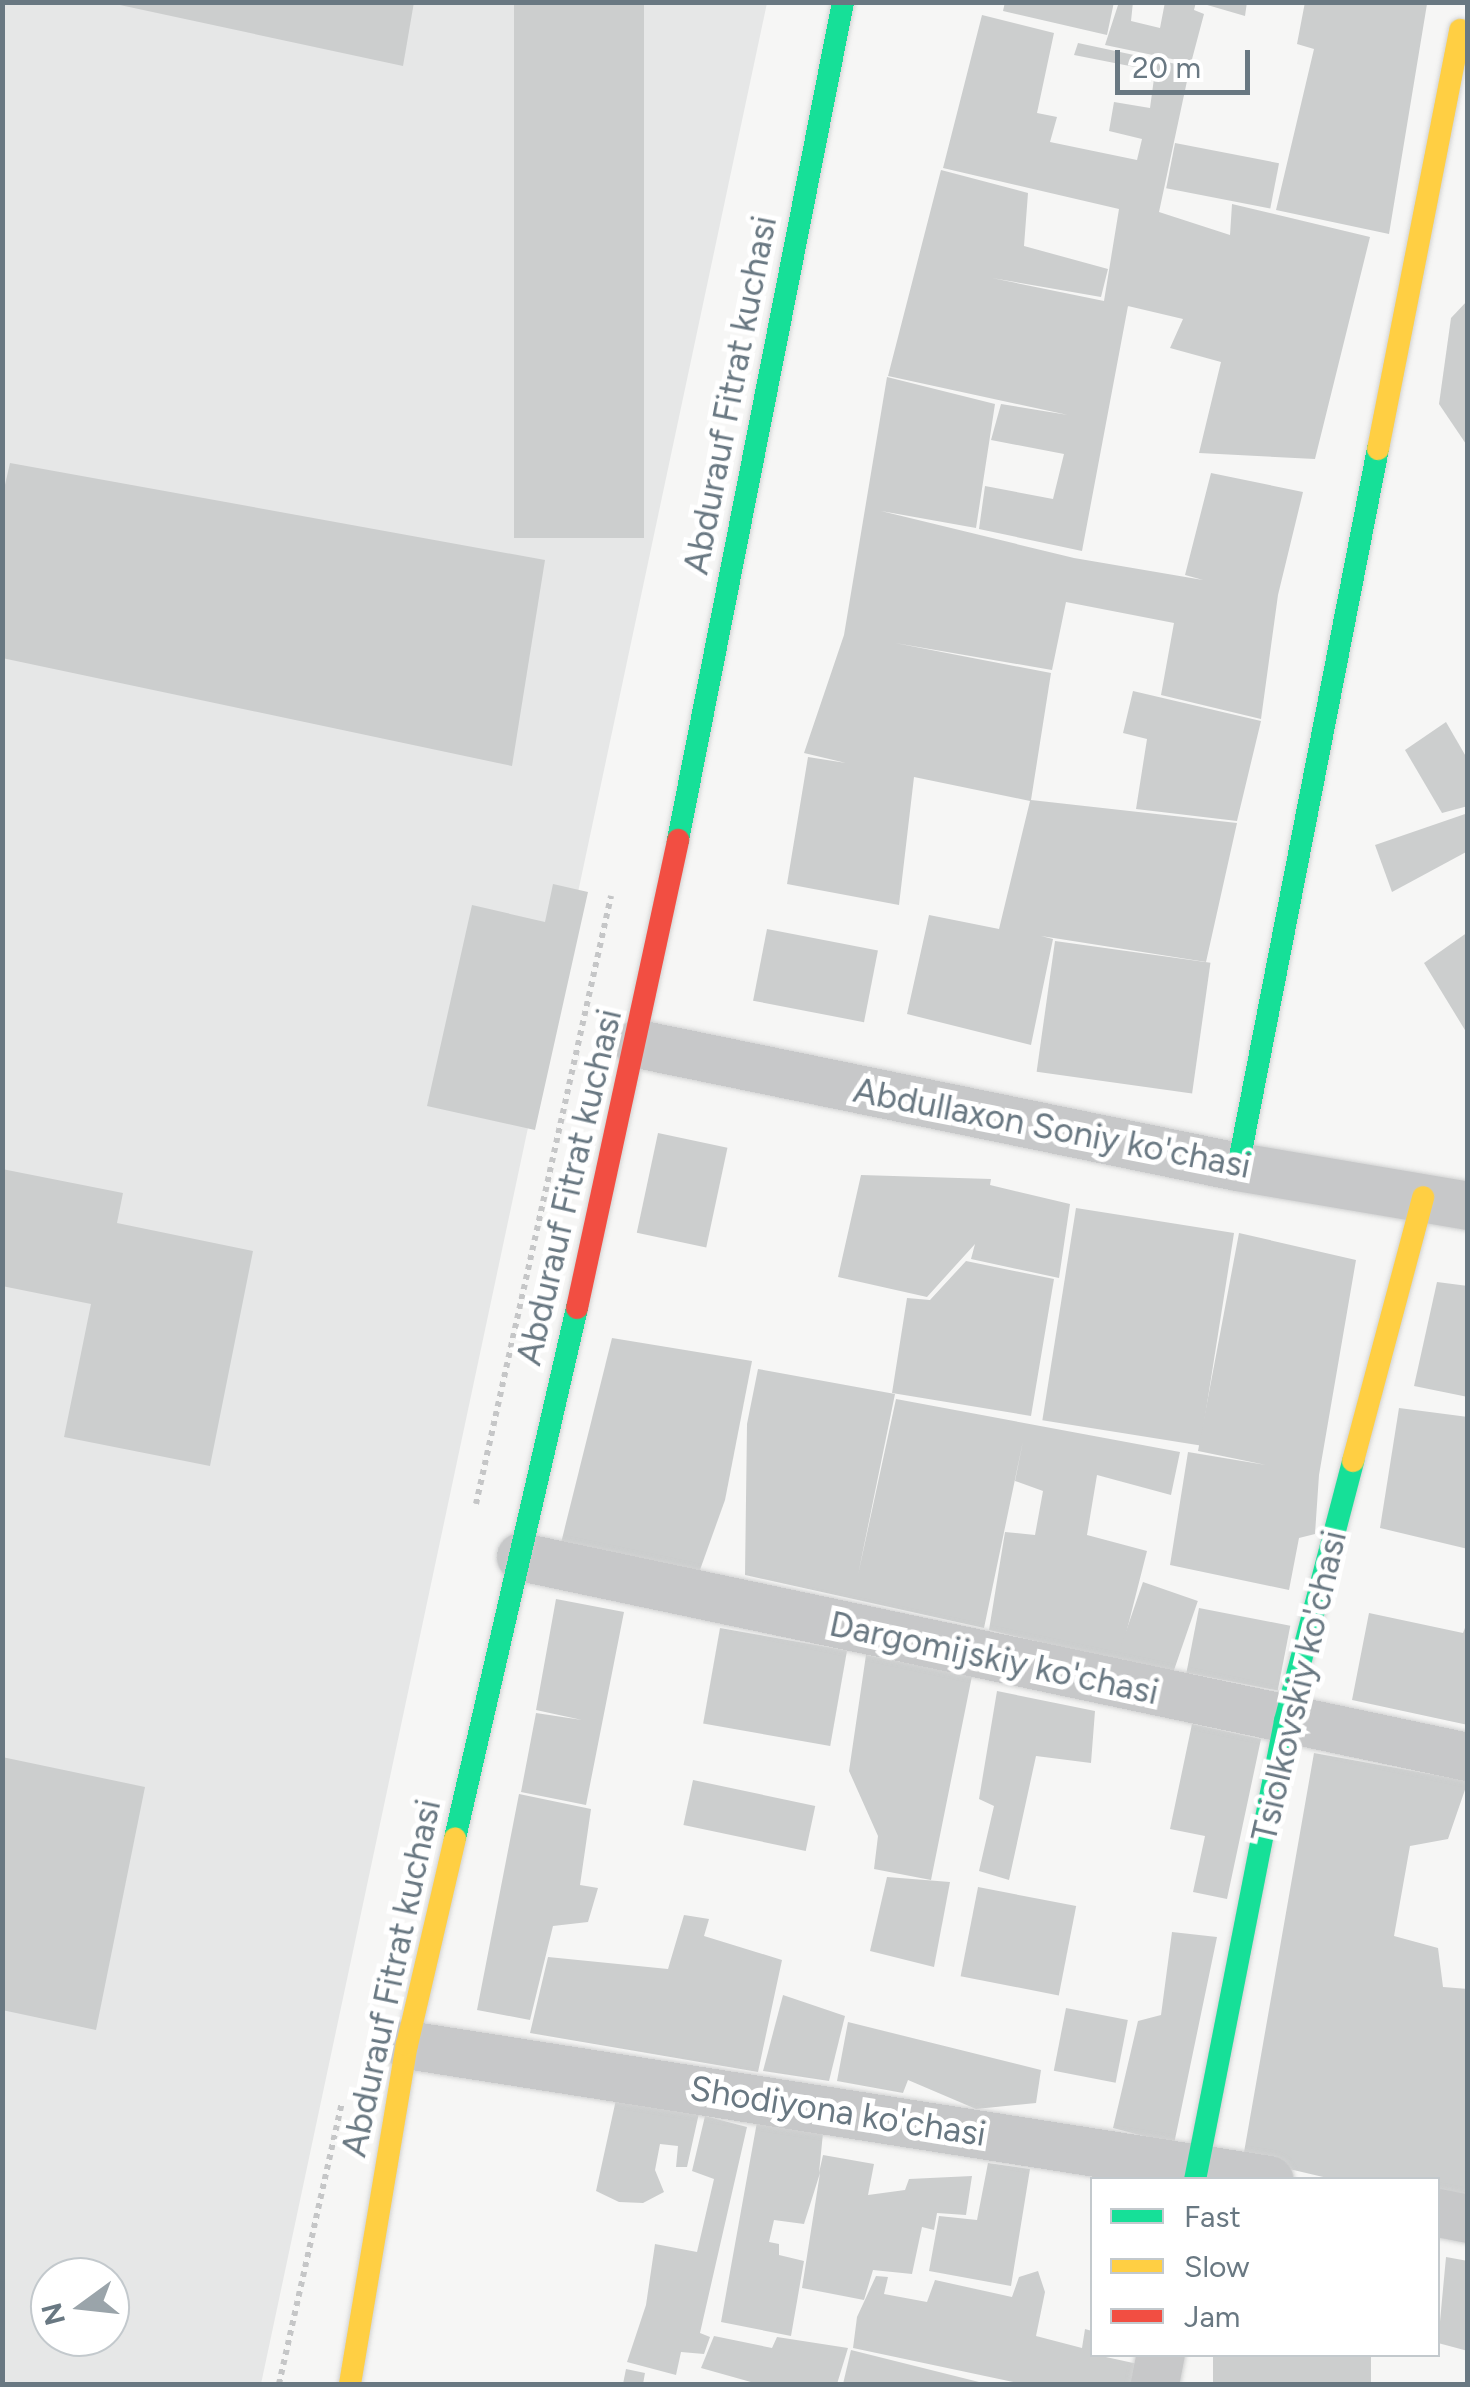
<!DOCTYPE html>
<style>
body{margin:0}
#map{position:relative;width:1470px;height:2387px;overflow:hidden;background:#f6f6f5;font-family:Figtree,sans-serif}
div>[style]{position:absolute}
.built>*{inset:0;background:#e6e7e7}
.building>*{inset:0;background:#cccece;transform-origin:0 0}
.path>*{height:6px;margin-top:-3px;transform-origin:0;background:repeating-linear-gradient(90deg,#c5c6c7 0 5px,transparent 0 10px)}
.roads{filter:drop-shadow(0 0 2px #d1d2d2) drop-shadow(0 0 2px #d1d2d2)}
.street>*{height:48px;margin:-24px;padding:0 24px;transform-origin:24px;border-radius:24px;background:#c7c8c9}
.fast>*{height:22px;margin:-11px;padding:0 11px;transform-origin:11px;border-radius:11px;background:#16e098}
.slow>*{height:22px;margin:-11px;padding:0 11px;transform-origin:11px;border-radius:11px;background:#ffcf43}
.jam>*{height:22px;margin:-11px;padding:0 11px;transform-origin:11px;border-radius:11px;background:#f24e42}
span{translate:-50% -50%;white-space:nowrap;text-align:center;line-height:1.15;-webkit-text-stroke:10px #fff;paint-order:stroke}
.street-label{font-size:35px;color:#697882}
.frame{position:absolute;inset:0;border:5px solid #697882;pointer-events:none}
.legend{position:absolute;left:1090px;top:2177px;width:350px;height:180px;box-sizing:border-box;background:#fff;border:2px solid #c3c9cd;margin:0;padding:12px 18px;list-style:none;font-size:30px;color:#697882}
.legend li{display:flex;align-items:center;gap:20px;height:50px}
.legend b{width:50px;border:2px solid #c3c9cd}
.north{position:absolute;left:30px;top:2257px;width:100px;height:100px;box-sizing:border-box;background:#fff;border:2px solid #c3c9cd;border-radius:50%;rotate:255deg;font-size:28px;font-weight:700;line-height:40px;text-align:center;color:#697882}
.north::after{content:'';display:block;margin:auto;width:35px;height:45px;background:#9aa4aa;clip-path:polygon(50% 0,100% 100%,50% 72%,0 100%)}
.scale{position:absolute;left:1115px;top:50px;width:135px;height:45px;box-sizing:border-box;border:5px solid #697882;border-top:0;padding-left:12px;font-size:30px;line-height:35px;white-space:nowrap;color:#697882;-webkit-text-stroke:8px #fff;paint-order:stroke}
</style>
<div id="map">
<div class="built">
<i style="clip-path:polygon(evenodd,3px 3px,767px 3px,261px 2384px,3px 2384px,3px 3px,50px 2277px,110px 2277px,110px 2337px,50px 2337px,50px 2277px)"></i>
</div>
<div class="building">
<i style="clip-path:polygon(106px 2px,414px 2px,403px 66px)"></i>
<i style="left:514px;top:2px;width:130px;height:536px"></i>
<i style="clip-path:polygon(1005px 2px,1114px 2px,1107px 35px,1003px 11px)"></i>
<i style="clip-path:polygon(1119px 2px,1133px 2px,1131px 21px,1160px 28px,1165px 2px,1196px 2px,1194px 10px,1204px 14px,1191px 63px,1105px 45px)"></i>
<i style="clip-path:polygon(1197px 2px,1247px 2px,1245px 16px)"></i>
<i style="clip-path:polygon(1305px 2px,1427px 4px,1389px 234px,1276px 210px,1314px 49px,1297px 44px)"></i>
<i style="clip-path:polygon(982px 15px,1054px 33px,1037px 113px,1057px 117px,1050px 142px,1137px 160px,1142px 139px,1109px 131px,1114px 102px,1150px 108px,1155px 71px,1074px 55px,1078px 43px,1190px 67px,1159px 212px,1230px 235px,1232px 204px,1370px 237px,1315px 459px,1199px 453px,1221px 362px,1170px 348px,1183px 319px,1111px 302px,1128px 306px,1082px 551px,979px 529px,985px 486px,1053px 499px,1064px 454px,991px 440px,1001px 404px,1068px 415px,888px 376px,941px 170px,1028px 193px,1024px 246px,1108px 269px,1101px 297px,992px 278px,1104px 301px,1119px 209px,943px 168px)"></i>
<i style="left:1175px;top:143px;width:106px;height:46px;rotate:11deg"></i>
<i style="clip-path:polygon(1468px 300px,1468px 447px,1439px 404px,1451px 318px)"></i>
<i style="clip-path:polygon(887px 377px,995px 404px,976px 528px,881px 511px,1074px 558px,1203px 580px,1185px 575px,1211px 473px,1303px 492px,1278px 595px,1261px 719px,1161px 695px,1174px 623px,1066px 602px,1052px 670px,895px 643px,1051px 673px,1031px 800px,1237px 823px,1206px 962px,1041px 936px,1053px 939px,1031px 1045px,907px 1014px,929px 915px,999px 929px,1030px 801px,914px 777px,899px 905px,787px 884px,808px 757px,846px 763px,804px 753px,844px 635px)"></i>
<i style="clip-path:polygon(10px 463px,545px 560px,512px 766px,2px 658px,2px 498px)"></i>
<i style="clip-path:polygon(1133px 691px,1261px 721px,1237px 821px,1136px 809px,1147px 739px,1123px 733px)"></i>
<i style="clip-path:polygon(1446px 722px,1468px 760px,1468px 806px,1442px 813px,1405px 750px)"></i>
<i style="clip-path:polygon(1468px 813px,1468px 851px,1392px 892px,1375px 845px)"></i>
<i style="clip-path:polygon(553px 884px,588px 892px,535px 1130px,427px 1106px,472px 905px,545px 922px)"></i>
<i style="left:767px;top:929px;width:113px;height:73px;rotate:11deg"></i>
<i style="clip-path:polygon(1468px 932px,1468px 1035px,1424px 963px)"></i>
<i style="left:1055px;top:941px;width:157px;height:132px;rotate:8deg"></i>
<i style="left:658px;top:1133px;width:71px;height:102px;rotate:12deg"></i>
<i style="clip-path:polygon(2px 1169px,123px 1193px,117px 1223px,253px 1251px,210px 1466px,64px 1437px,91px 1304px,2px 1286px)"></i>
<i style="clip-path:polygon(861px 1175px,991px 1179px,990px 1185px,1070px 1204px,1059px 1278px,971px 1259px,975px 1244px,927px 1297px,838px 1277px)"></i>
<i style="left:1076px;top:1208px;width:160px;height:215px;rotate:9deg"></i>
<i style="clip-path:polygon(1239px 1233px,1356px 1260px,1319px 1475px,1315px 1534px,1299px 1538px,1289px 1590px,1170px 1565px,1188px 1452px,1266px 1465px,1198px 1451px)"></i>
<i style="clip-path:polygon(966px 1261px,1054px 1279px,1031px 1416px,892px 1393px,907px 1298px,930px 1300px)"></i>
<i style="clip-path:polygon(1437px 1282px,1468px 1286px,1468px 1397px,1414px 1386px)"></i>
<i style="clip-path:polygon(612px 1338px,752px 1361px,725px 1500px,696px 1581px,559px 1551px)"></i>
<i style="clip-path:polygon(758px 1369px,895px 1394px,858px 1575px,896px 1399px,1180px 1452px,1171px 1495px,1097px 1475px,1087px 1535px,1147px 1551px,1119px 1661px,989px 1630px,1005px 1532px,1035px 1535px,1043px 1491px,1015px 1481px,1023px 1441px,984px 1628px,745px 1575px,747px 1424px)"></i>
<i style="clip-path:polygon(1399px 1408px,1468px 1417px,1468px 1549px,1380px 1528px)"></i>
<i style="left:1143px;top:1582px;width:58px;height:80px;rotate:19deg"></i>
<i style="clip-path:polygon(556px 1599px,624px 1612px,586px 1805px,521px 1792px,536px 1713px,582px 1720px,536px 1710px)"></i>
<i style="left:1199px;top:1608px;width:93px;height:66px;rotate:11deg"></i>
<i style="clip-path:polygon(1369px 1613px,1463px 1633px,1468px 1620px,1468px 1725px,1352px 1700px)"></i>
<i style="left:720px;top:1628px;width:129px;height:97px;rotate:10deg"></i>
<i style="clip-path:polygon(866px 1655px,972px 1676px,931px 1880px,874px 1869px,878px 1836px,849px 1771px)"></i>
<i style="clip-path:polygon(997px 1691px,1095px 1711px,1091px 1763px,1036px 1756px,1009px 1880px,979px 1871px,994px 1806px,979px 1799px)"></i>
<i style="clip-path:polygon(1192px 1724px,1261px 1739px,1227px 1899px,1193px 1892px,1205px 1836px,1170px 1829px)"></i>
<i style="clip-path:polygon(1314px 1753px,1468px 1781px,1448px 1839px,1410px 1846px,1394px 1936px,1438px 1948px,1443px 1987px,1468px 1989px,1468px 2209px,1438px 2204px,1438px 2180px,1336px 2180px,1243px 2158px)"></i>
<i style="clip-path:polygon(2px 1757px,145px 1787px,96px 2030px,2px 2010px)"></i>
<i style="left:693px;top:1780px;width:125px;height:46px;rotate:12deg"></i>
<i style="clip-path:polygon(519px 1794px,591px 1809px,580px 1885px,598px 1888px,588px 1922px,553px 1926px,530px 2020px,477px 2010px)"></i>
<i style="clip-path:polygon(887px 1877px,950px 1882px,934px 1967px,870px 1951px)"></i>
<i style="left:978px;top:1887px;width:100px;height:91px;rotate:11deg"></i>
<i style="clip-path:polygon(684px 1915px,709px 1919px,704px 1936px,782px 1960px,758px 2072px,530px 2033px,548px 1957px,668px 1969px)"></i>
<i style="clip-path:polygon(1172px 1932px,1217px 1937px,1174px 2144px,1113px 2128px,1138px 2021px,1161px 2015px)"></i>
<i style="clip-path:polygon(783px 1995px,845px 2016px,829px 2081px,763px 2071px)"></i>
<i style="left:1066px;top:2008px;width:63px;height:64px;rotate:11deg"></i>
<i style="clip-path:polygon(848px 2022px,1041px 2070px,1036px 2103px,976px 2109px,908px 2080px,903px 2093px,837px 2081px)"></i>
<i style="clip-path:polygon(617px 2095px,699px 2113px,687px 2167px,676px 2167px,678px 2146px,660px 2144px,655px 2170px,664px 2192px,643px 2203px,619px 2202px,596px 2191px)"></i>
<i style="clip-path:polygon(705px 2116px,747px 2127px,700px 2333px,710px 2337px,704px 2354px,681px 2352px,676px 2375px,627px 2362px,646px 2305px,655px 2244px,697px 2252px,714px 2179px,692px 2171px)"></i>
<i style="clip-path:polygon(757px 2122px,823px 2133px,819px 2173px,823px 2155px,874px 2164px,868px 2195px,905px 2190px,909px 2179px,972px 2176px,966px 2215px,937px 2213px,934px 2230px,922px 2227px,912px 2274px,873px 2270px,864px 2300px,802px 2288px,820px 2173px,804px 2224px,774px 2220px,769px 2242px,779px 2244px,779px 2255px,804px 2261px,791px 2336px,721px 2322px)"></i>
<i style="clip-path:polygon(988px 2163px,1030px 2169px,1011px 2286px,929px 2271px,939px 2216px,977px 2220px)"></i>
<i style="clip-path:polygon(1446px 2257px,1468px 2261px,1468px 2351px,1438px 2343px)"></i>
<i style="clip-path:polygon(1038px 2271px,1045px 2292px,1036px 2336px,1082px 2348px,1085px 2329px,1092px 2331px,1092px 2354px,1138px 2364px,1135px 2384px,1023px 2384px,853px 2348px,857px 2317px,876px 2276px,888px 2277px,884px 2294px,927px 2302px,935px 2280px,1012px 2297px,1019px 2277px)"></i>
<i style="clip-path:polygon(714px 2336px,772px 2348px,777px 2337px,848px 2348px,837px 2384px,758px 2384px,701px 2368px)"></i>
<i style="clip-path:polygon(851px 2350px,983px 2383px,983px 2384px,843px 2384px)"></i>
<i style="left:1213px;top:2354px;width:158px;height:30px"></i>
<i style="clip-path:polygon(626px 2369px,645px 2373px,643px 2384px,623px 2384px)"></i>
</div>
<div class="path">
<i style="left:476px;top:1504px;width:623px;rotate:-77.48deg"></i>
<i style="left:279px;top:2384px;width:289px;rotate:-77.4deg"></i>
</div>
<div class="roads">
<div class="street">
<i style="left:638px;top:1044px;width:612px;rotate:11.59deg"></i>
<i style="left:1238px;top:1167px;width:233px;rotate:9.6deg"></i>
<i style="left:521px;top:1557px;width:968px;rotate:11.93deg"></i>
<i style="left:407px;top:2045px;width:873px;rotate:8.9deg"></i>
<i style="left:1438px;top:2213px;width:31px;rotate:11deg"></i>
<i style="left:1155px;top:2384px;width:31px;rotate:-79deg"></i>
</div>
<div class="fast">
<i style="left:678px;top:840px;width:854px;rotate:-78.86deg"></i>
<i style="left:1238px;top:1167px;width:732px;rotate:-78.97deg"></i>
<i style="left:455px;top:1838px;width:544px;rotate:-77.04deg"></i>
<i style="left:1195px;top:2180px;width:468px;rotate:-78.9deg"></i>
<i style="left:1285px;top:1721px;width:269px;rotate:-75.3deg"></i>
</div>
<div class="slow">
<i style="left:1378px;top:449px;width:427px;rotate:-78.9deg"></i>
<i style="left:1353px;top:1461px;width:273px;rotate:-75.1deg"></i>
<i style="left:350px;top:2384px;width:344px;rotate:-80.5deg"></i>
<i style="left:407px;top:2045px;width:212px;rotate:-76.9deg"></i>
</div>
<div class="jam">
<i style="left:577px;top:1308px;width:479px;rotate:-77.8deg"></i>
</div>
</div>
<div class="street-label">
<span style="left:730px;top:395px;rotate:-79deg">Abdurauf Fitrat kuchasi</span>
<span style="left:1052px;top:1128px;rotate:11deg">Abdullaxon Soniy ko'chasi</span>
<span style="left:569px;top:1187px;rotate:-77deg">Abdurauf Fitrat kuchasi</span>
<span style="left:994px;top:1658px;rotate:12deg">Dargomijskiy ko'chasi</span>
<span style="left:1299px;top:1686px;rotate:-77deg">Tsiolkovskiy ko'chasi</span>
<span style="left:391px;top:1978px;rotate:-78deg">Abdurauf Fitrat kuchasi</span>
<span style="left:838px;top:2111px;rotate:9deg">Shodiyona ko'chasi</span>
</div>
<div class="frame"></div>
<ul class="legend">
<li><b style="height:12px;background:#16e098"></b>Fast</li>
<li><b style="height:12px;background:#ffcf43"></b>Slow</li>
<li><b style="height:12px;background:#f24e42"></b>Jam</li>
</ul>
<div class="north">N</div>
<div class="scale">20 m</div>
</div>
